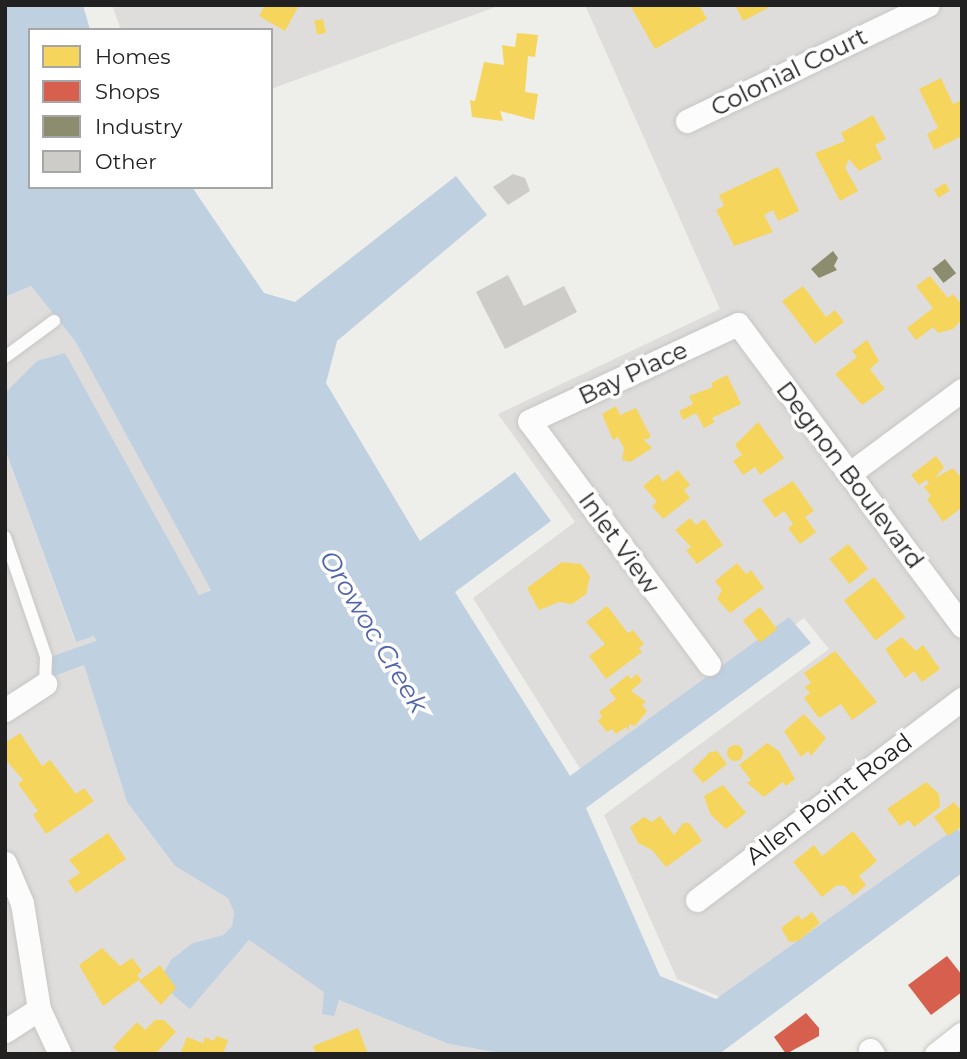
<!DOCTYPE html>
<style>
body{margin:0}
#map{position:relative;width:967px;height:1059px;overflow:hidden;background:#eeeeea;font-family:Montserrat,sans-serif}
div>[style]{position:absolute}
.residential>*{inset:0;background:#dedddb}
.water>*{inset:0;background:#bfd0e0}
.homes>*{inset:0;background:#f6d55c;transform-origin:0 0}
.round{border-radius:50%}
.shops>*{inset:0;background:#d6604d}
.industry>*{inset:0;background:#8c8c6e;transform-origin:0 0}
.building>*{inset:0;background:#cdccc9}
.roads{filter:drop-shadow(0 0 2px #c6c6c4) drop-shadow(0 0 2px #c6c6c4)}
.service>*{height:12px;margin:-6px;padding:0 6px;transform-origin:6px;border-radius:6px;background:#fcfcfc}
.minor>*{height:23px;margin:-11.5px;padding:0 11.5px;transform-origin:11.5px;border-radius:11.5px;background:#fcfcfc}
span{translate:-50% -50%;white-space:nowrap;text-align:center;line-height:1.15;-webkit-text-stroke:7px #fff;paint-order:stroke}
.street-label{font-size:24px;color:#212121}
.water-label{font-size:26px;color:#5165ac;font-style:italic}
.frame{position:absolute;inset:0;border:7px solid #212121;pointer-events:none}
.legend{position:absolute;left:28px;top:28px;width:245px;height:161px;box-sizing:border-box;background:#fff;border:2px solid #a6a6a6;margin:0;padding:9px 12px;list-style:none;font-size:21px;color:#212121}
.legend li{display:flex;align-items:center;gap:14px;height:35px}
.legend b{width:35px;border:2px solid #a6a6a6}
</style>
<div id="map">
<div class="residential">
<i style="clip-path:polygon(112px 5px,501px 5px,271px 89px,271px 30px,121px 30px)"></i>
<i style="clip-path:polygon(585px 5px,962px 5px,962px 837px,730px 1001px,677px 979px,604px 815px,829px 649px,804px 618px,586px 778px,473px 598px,575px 522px,498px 414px,720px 309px)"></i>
<i style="clip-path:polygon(31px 286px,75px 341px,211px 589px,200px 595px,5px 393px,5px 297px)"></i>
<i style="clip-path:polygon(5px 449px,75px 641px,94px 636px,96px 642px,45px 659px,51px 678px,84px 665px,127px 802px,175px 866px,229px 898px,234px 912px,232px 926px,223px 935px,193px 943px,171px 993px,190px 1008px,249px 940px,325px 992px,323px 1014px,339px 1000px,449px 1044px,506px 1054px,5px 1054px)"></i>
</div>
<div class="water">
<i style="clip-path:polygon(5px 5px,83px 5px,90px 30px,30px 30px,30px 187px,192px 187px,264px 293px,295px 302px,456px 176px,487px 215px,337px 341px,326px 383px,420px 541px,515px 472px,551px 521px,455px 592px,570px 776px,789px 617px,811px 643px,586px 808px,660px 976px,716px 999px,956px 828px,962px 834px,962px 873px,719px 1054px,506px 1054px,449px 1044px,339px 1000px,334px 1016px,322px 1014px,324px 992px,249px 940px,190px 1009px,171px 993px,163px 974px,171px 960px,193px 943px,223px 935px,232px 926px,234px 912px,228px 898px,175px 866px,127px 802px,84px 665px,50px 678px,44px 659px,96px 641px,94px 636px,76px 642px,5px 449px,5px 393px,37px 361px,65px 353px,199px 595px,211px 590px,75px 341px,31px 286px,5px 297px)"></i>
</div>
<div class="homes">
<i style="clip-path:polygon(265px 5px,299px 5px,285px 31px,259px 16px)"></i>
<i style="clip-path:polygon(630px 5px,699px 5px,707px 19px,655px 49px)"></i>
<i style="clip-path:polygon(735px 5px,767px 5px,768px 8px,743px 21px)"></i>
<i style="left:323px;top:19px;width:14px;height:9px;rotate:78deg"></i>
<i style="clip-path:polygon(517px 33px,538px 35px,535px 57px,528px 56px,525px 92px,538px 94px,534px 120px,500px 111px,503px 121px,472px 117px,470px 100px,475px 101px,484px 62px,504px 65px,502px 45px,515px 47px)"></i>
<i style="clip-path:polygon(941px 78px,953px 104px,962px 100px,962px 136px,934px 150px,927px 134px,938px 128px,919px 89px)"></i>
<i style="clip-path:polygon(873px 115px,886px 139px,875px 145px,882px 159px,859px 171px,849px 159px,845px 168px,858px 191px,840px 201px,815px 153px,845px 141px,841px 133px)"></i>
<i style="clip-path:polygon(778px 167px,799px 211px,778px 221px,773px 210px,764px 215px,773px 232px,734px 246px,716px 210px,724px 206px,719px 195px)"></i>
<i style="left:945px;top:183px;width:9px;height:13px;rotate:58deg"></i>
<i style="clip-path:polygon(930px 276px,948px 298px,953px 294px,962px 305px,962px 319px,953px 329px,938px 333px,933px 327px,916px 340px,907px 328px,933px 308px,916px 286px)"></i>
<i style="clip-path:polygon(803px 286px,826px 317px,835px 310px,844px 322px,815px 344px,782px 301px)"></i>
<i style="clip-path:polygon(867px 340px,879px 361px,870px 369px,885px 389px,862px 405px,835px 374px,857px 357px,852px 351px)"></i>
<i style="clip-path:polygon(727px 375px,741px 404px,712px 418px,715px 422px,704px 428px,696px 413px,683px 420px,679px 411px,693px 404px,689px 396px,713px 387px,711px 383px)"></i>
<i style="clip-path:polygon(616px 406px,620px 415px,636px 408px,651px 437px,644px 440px,652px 448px,630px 462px,622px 460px,624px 448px,618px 437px,613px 440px,602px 414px)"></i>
<i style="clip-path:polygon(758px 422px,784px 458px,760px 475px,755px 467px,743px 475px,733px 461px,742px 455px,735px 445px)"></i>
<i style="clip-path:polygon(936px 456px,944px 467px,935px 478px,953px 468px,962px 479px,962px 507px,943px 522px,927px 499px,931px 496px,924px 487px,929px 483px,926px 480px,919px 485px,911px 475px)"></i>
<i style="clip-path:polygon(678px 470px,690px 485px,684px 490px,690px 498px,663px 519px,652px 506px,657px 502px,643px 486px,658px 474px,663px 482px)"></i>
<i style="clip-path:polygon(793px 481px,814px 511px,805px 517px,816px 532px,800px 544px,788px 528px,793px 524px,784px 511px,775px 518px,762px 500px)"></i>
<i style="clip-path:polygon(690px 518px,696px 525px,704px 519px,723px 545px,697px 564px,686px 550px,691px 547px,675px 530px)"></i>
<i style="left:848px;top:544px;width:32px;height:24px;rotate:51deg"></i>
<i style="clip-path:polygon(562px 562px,581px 564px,590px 576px,586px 594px,572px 604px,559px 602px,539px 610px,527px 588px)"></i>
<i style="clip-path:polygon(737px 563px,746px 574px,751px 570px,764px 588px,730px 613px,717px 599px,722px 590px,715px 581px)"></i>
<i style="left:874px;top:577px;width:51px;height:38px;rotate:52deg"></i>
<i style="clip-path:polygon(607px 606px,628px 633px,633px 630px,644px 644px,639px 648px,642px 652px,606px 679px,589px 656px,605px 644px,586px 622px)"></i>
<i style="left:760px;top:607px;width:28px;height:22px;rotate:52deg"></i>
<i style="clip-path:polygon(902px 637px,916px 651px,923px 645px,940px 669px,922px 682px,914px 671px,905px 678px,885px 649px)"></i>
<i style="clip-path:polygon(835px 651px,877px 702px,852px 720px,841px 704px,819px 718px,804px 698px,810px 693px,805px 687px,811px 683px,804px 673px)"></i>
<i style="clip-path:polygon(637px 674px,642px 681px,631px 691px,646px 702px,642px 705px,647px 711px,635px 726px,629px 724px,629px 731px,626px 727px,616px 734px,612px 729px,607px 732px,598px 721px,602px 717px,599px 712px,616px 699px,609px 690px,628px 675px,631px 679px)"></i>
<i style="clip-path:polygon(804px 714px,826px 738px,811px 756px,808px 751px,801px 757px,784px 731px)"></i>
<i style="clip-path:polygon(20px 733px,42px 766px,50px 760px,76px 794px,84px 788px,94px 801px,46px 834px,33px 815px,38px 811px,18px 784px,23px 780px,5px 759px,5px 743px)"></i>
<i style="clip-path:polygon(767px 743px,779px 751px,795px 779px,786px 786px,783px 782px,764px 797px,747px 783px,751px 780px,739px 765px)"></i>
<i class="round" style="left:727px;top:745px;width:16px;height:16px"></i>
<i style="clip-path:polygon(717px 751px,727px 764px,703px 783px,692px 770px,710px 752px)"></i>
<i style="clip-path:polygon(926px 782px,939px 794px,940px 807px,914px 827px,909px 820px,900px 826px,887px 809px)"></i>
<i style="clip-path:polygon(723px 785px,746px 813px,726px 829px,710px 814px,704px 796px)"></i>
<i style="clip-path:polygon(954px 802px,962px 812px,962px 826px,948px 836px,934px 817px)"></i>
<i style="clip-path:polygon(660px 816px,674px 835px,683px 823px,689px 823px,702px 841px,666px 867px,652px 850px,638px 843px,630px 827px,644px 817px,652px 822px)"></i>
<i style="clip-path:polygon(853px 831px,877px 861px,859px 876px,866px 885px,853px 896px,845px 886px,837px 885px,822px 897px,793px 862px,814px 845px,822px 856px)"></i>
<i style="clip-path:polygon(108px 833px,126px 859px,76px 893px,68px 881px,80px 873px,69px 860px)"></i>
<i style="clip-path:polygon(812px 912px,820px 923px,798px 941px,789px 942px,781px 928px,798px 915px,802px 920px)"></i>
<i style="clip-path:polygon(102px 948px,120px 966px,132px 958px,142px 971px,137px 975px,140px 979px,103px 1006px,79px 965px)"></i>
<i style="clip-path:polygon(160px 965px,176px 988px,161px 1005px,139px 981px)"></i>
<i style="clip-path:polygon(155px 1020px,164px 1020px,176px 1032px,155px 1054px,120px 1054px,113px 1047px,137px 1022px,145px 1030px)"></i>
<i style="clip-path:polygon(358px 1028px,368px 1054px,316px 1054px,313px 1046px)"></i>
<i style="clip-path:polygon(216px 1036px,228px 1040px,223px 1054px,180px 1054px,187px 1037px,203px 1043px,205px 1037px,214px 1041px)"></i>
</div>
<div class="shops">
<i style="clip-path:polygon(947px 956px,962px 975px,962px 992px,931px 1015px,908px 985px)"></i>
<i style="clip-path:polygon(806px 1013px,819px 1028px,819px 1036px,786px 1054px,774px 1037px)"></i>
</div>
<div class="industry">
<i style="clip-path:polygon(833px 251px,838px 258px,834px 266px,837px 270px,819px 278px,811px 269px)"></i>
<i style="left:945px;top:259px;width:18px;height:16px;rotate:52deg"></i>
</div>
<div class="building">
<i style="clip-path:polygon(513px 174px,525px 178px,530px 191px,508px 205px,493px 187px)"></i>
<i style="clip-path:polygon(508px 275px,524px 306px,564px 286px,577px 312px,505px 349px,476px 292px)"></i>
</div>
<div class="roads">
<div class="service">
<i style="left:5px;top:357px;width:61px;rotate:-36.3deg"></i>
<i style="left:5px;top:537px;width:127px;rotate:71.1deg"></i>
<i style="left:46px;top:657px;width:27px;rotate:92deg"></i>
</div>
<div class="minor">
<i style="left:687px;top:121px;width:267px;rotate:-25.7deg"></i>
<i style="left:849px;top:474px;width:141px;rotate:-36.6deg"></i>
<i style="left:709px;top:664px;width:302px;rotate:-126.5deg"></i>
<i style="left:529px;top:421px;width:230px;rotate:-24.9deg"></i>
<i style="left:738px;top:324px;width:376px;rotate:53.4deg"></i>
<i style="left:5px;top:710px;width:48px;rotate:-33deg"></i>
<i style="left:5px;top:863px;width:43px;rotate:67deg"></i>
<i style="left:22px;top:903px;width:107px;rotate:80.9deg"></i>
<i style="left:39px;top:1009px;width:50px;rotate:65deg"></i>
<i style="left:697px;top:900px;width:333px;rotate:-37.2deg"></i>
<i style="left:5px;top:1031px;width:40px;rotate:-32.9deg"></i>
<i style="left:870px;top:1050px;width:5px;rotate:53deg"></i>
<i style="left:936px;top:1054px;width:33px;rotate:-38deg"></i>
</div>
</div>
<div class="street-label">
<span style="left:789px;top:72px;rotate:-26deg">Colonial Court</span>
<span style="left:633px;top:373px;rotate:-25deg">Bay Place</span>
<span style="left:850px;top:475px;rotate:53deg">Degnon Boulevard</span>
<span style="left:619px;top:543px;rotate:54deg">Inlet View</span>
<span style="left:829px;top:799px;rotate:-37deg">Allen Point Road</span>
</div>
<div class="water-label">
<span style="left:373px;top:632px;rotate:59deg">Orowoc Creek</span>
</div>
<div class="frame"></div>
<ul class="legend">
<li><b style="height:19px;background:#f6d55c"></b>Homes</li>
<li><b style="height:19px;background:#d6604d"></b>Shops</li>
<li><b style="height:19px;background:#8c8c6e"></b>Industry</li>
<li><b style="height:19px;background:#cdccc9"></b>Other</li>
</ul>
</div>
